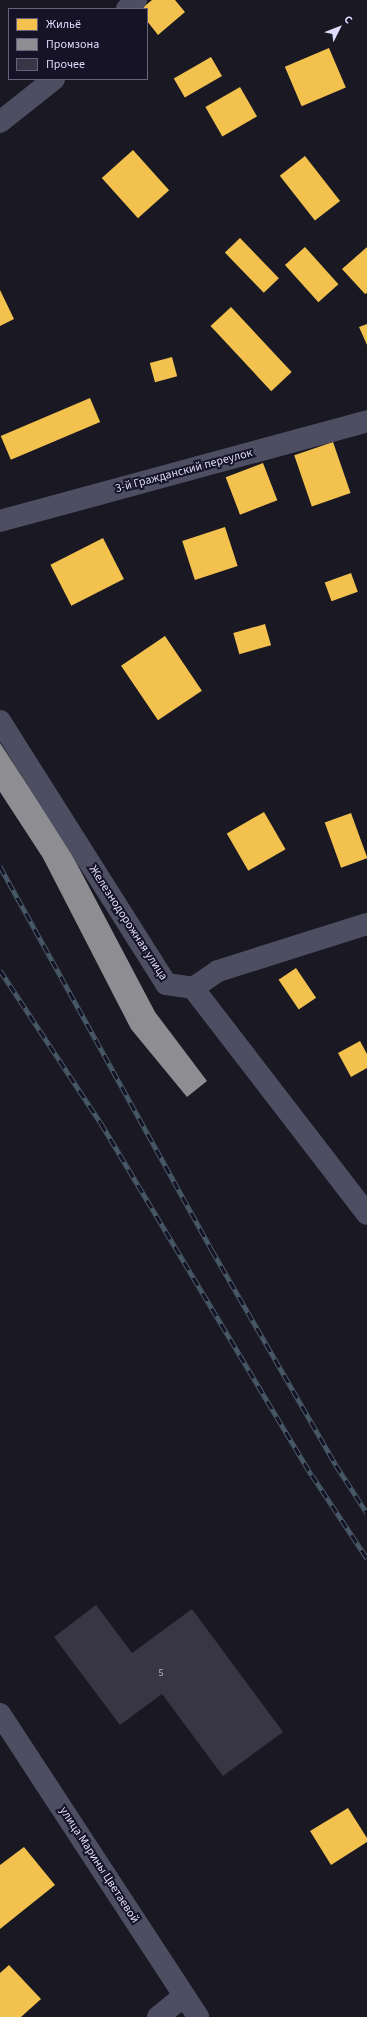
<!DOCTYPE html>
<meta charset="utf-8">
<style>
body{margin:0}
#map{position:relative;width:367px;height:2017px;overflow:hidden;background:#1a1822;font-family:"Source Sans 3",sans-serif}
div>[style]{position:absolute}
.homes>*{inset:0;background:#f2c14e;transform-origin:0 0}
.industry>*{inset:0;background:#8d8d92}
.building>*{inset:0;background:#383644}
.minor>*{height:22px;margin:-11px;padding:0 11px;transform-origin:11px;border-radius:11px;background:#4e4e62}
.rail>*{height:4.5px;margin-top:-2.25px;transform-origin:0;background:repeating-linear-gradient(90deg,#161327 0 9px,#485a68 0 18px);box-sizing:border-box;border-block:1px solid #485a68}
span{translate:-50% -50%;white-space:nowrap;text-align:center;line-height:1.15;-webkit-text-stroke:4px #161327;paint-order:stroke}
.number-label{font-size:10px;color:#b5b3ce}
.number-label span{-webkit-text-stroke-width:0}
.street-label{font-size:12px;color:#dfddfc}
.legend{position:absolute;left:8px;top:8px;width:140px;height:72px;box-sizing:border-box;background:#161327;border:1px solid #66647c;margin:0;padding:5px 7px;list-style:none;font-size:12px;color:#dfddfc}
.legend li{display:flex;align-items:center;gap:8px;height:20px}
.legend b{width:20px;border:1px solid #66647c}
.north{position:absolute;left:319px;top:8px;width:40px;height:40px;-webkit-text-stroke:3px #161327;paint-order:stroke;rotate:48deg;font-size:11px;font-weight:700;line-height:16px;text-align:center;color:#dfddfc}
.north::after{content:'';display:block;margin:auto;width:14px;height:18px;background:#dfddfc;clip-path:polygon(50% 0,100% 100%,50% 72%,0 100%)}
</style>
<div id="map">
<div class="homes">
<i style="clip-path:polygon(152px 0,175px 0,185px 12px,158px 35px,147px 21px,147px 9px,141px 9px)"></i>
<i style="left:329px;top:48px;width:43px;height:48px;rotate:67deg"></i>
<i style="left:211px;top:57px;width:22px;height:43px;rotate:60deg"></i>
<i style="left:240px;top:87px;width:34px;height:40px;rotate:60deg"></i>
<i style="left:133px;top:150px;width:54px;height:42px;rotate:48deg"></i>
<i style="left:305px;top:156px;width:57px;height:32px;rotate:52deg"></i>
<i style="left:240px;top:238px;width:56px;height:21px;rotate:46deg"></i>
<i style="left:305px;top:247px;width:50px;height:27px;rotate:48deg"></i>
<i style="clip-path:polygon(367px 247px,367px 293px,365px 294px,342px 269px)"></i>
<i style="clip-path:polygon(0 290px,14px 319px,0 326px)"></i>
<i style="left:231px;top:307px;width:89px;height:28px;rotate:47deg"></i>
<i style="clip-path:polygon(367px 324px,367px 345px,359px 327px)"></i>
<i style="left:172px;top:357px;width:20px;height:23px;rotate:75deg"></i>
<i style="left:90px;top:398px;width:26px;height:97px;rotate:67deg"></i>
<i style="left:333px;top:442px;width:54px;height:41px;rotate:71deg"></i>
<i style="left:263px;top:463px;width:40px;height:40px;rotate:69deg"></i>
<i style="left:225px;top:527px;width:41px;height:45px;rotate:72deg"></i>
<i style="left:103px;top:538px;width:46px;height:59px;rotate:63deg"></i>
<i style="left:351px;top:573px;width:20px;height:28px;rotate:70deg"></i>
<i style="left:265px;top:624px;width:22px;height:33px;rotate:74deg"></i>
<i style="left:165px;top:636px;width:66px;height:53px;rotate:56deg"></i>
<i style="left:264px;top:812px;width:43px;height:43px;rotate:60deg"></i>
<i style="left:351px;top:813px;width:48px;height:28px;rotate:70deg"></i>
<i style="left:296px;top:968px;width:36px;height:21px;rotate:56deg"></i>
<i style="clip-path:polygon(360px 1041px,367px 1054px,367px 1068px,351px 1077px,338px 1053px)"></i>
<i style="clip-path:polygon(348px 1808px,367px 1838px,367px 1842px,331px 1865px,310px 1831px)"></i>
<i style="clip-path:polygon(24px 1847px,55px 1885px,0 1929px,0 1865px)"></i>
<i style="clip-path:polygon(9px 1965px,41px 1999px,21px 2017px,0 2017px,0 1973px)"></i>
</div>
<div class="industry">
<i style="clip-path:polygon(0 743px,68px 847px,155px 1012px,207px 1081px,187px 1097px,131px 1029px,43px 858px,0 792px)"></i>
</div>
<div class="building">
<i style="clip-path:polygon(96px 1605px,132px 1653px,192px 1609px,283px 1732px,223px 1776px,162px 1694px,120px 1725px,54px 1637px)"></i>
</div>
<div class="minor">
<i style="left:127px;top:9px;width:13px;rotate:-45deg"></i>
<i style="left:0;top:122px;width:69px;rotate:-38.5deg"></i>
<i style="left:0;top:521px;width:380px;rotate:-15.2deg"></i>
<i style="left:0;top:721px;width:311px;rotate:57.7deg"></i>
<i style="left:166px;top:984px;width:27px;rotate:8deg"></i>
<i style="left:193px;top:988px;width:285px;rotate:52.4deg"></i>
<i style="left:193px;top:988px;width:30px;rotate:-34deg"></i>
<i style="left:218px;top:971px;width:156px;rotate:-17.5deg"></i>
<i style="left:0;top:1714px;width:362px;rotate:56.8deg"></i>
<i style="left:158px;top:2017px;width:33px;rotate:-39deg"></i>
</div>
<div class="rail">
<i style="left:0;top:866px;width:439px;rotate:61.1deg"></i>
<i style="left:212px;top:1250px;width:248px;rotate:60deg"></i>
<i style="left:336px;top:1465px;width:57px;rotate:57.1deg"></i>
<i style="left:0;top:970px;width:183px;rotate:56.6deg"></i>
<i style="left:101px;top:1123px;width:410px;rotate:59.1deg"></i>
<i style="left:312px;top:1475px;width:100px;rotate:56.5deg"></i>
</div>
<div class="number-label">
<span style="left:161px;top:1674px">5</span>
</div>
<div class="street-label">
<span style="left:184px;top:471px;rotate:-15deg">3-й Гражданский переулок</span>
<span style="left:128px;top:923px;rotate:57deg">Железнодорожная улица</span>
<span style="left:99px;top:1865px;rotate:57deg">улица Марины Цветаевой</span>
</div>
<ul class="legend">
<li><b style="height:11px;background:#f2c14e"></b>Жильё</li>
<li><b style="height:11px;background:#8d8d92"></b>Промзона</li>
<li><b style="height:11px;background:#383644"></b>Прочее</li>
</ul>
<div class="north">С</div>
</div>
